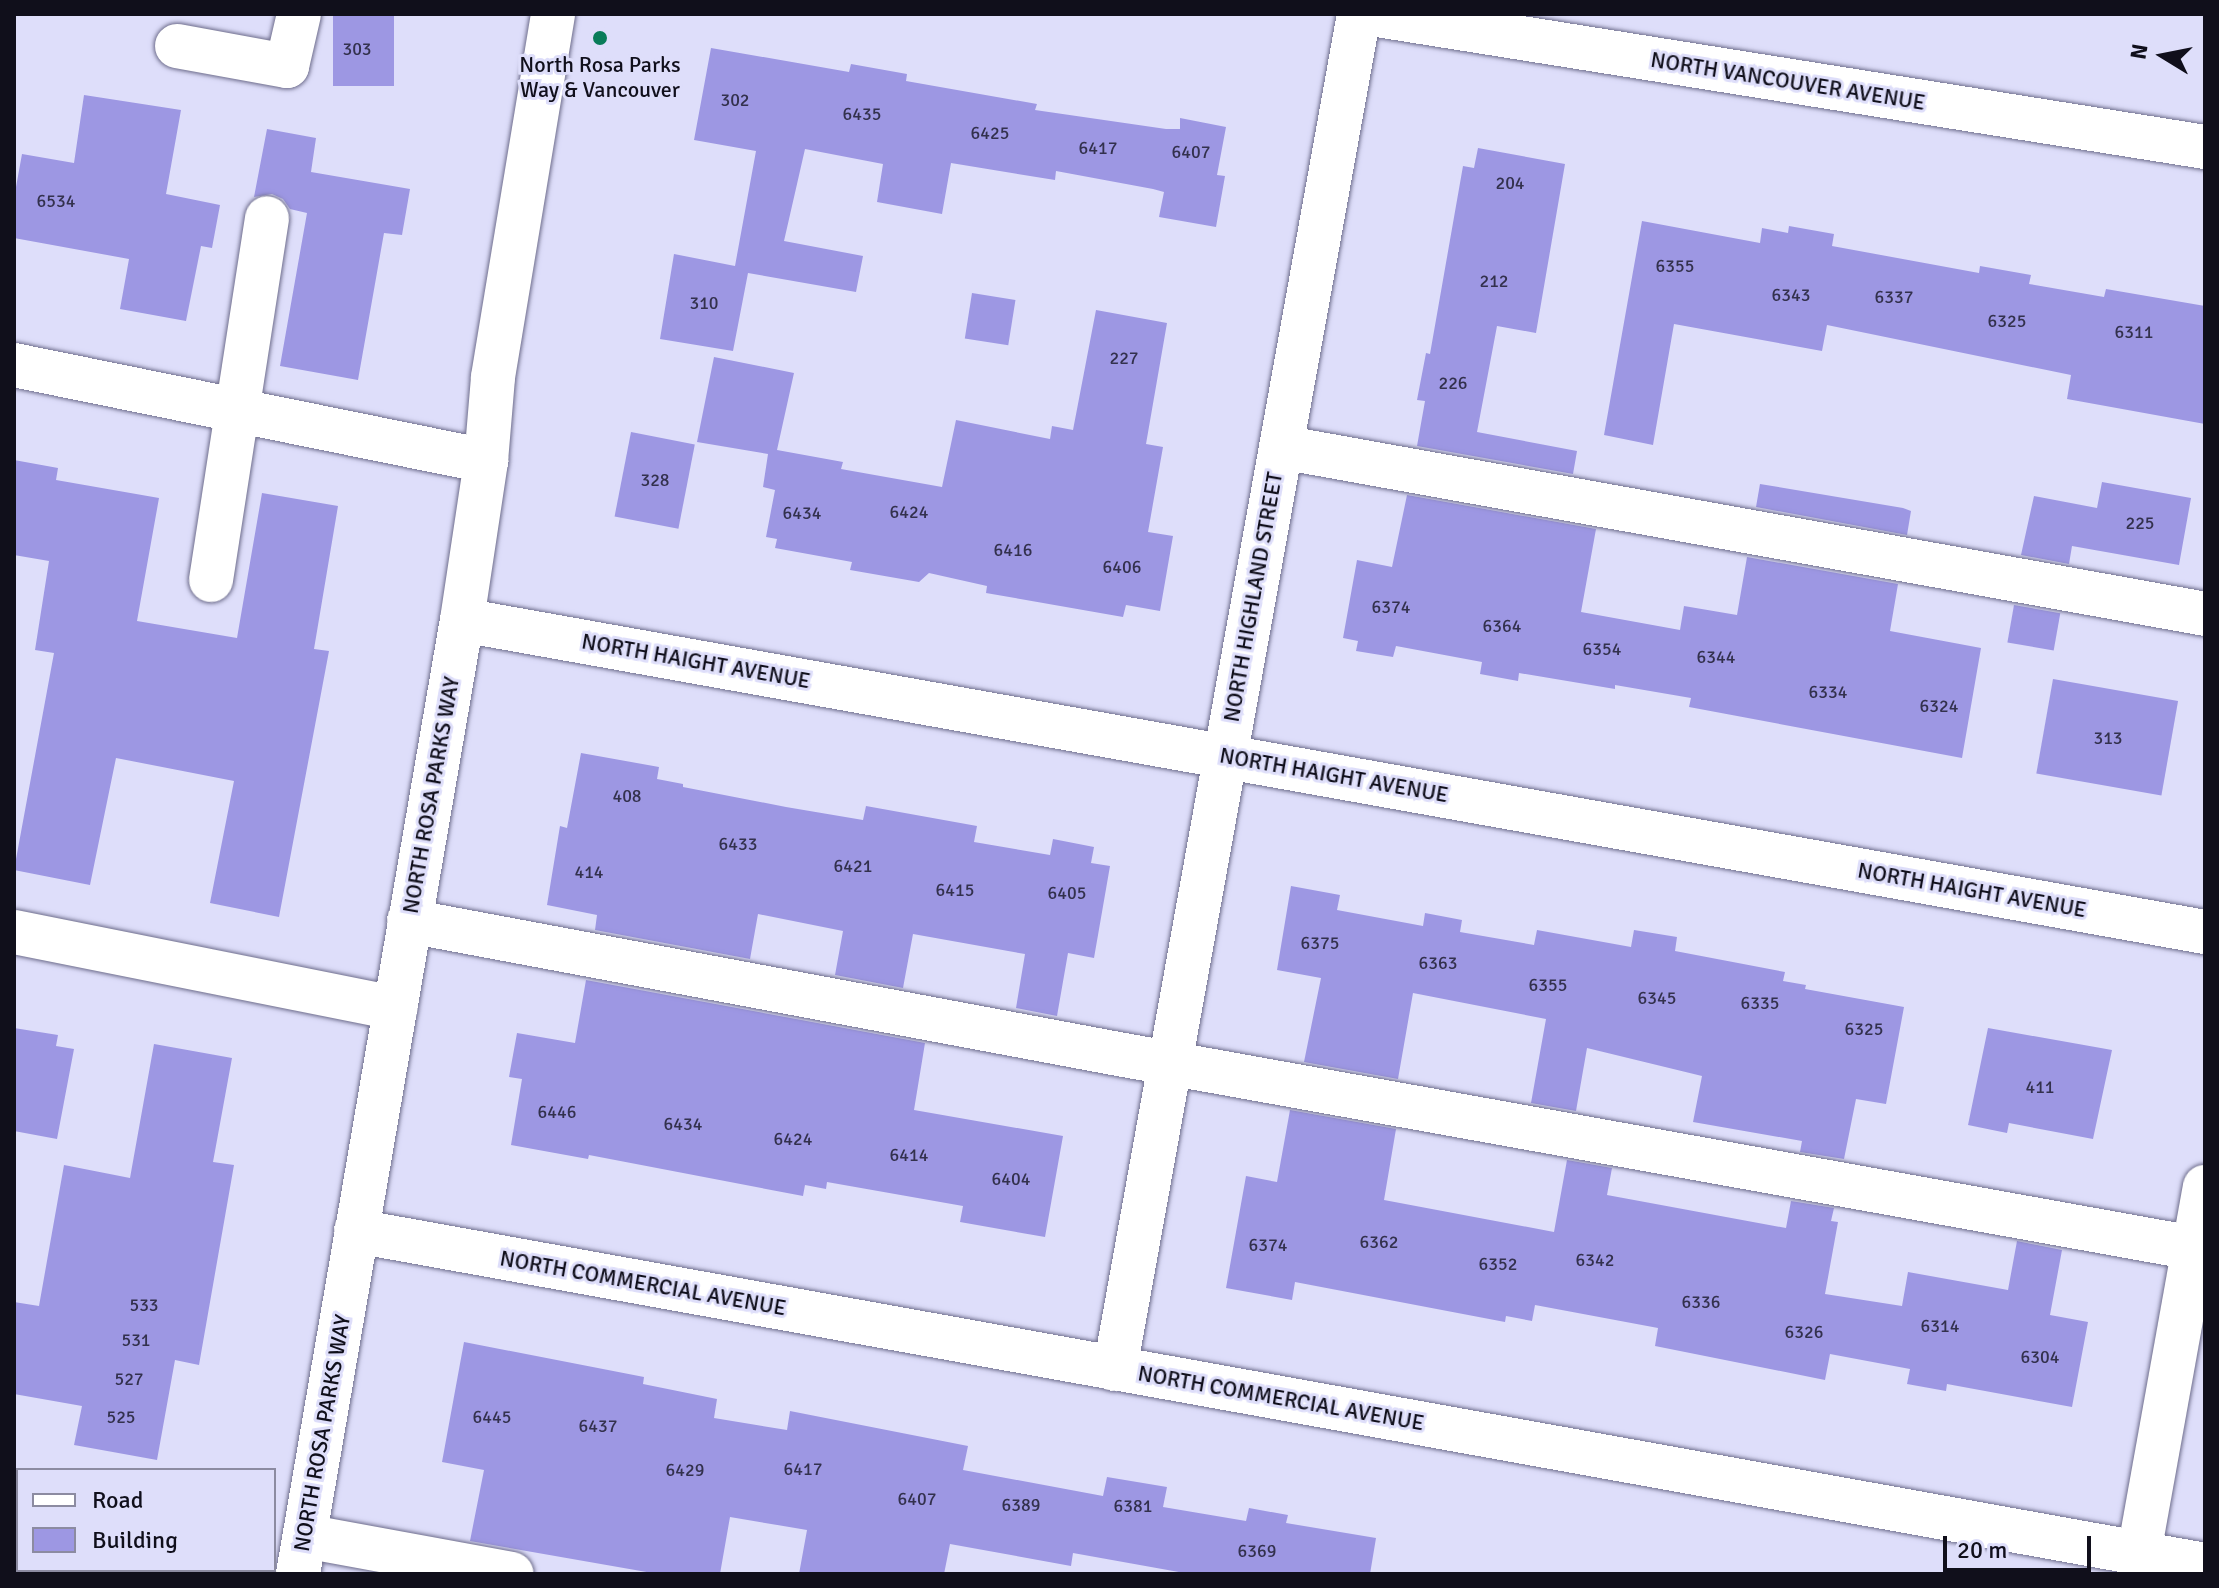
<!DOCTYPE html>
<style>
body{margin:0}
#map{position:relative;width:2219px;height:1588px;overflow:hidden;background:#dedefa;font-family:Signika,sans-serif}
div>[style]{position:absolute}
.building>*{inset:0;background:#9d97e3;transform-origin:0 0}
.roads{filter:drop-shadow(0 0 2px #6e6d8c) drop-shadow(0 0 2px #6e6d8c)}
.minor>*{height:44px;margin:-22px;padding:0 22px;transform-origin:22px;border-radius:22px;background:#fff}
.dots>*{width:22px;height:22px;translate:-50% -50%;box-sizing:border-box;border:4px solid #dedefa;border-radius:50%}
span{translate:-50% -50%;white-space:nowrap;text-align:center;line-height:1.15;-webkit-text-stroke:6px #dedefa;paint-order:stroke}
.number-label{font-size:18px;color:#33314d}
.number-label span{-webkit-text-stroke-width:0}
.poi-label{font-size:22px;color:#100f1b}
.street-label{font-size:22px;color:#100f1b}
.frame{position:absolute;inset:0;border:16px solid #100f1b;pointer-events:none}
.legend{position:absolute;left:16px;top:1468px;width:260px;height:104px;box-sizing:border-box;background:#dedefa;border:2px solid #8c8ba1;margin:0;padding:10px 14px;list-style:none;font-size:24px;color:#100f1b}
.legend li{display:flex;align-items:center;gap:16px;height:40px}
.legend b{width:40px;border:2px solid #8c8ba1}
.north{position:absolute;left:2123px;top:16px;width:80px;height:80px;-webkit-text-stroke:6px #dedefa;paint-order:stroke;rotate:280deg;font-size:22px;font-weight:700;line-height:32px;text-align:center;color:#100f1b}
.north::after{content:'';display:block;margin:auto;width:28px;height:36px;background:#100f1b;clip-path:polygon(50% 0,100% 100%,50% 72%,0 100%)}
.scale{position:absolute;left:1943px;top:1536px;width:148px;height:36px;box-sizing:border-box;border:4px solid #100f1b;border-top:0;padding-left:10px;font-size:24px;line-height:28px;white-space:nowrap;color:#100f1b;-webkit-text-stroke:6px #dedefa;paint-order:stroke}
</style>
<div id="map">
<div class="building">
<i style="left:333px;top:14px;width:61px;height:72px"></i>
<i style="clip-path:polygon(711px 48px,849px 72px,851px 64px,907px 74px,906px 81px,1037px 104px,1035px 110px,1166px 129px,1180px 129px,1180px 118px,1226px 127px,1217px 175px,1225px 176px,1216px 227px,1159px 217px,1164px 192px,1153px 189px,1056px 171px,1055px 180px,951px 163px,942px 214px,877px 202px,883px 164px,805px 149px,784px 241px,863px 256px,856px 292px,748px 273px,733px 351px,660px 339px,674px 254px,735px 266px,756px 151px,694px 140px)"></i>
<i style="clip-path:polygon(84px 95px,181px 110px,166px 194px,220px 205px,212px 248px,201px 246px,186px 321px,120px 309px,129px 259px,14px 238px,14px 198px,22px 154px,74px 163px)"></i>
<i style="clip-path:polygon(267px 129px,316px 138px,311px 172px,410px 189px,402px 235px,384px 233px,358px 380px,280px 366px,307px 213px,290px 209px,283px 199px,272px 194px,254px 197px)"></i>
<i style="clip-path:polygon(1478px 148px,1565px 164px,1536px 333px,1497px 326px,1477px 432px,1577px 451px,1573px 474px,1417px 446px,1425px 401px,1417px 400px,1426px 353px,1430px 354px,1463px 166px,1474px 168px)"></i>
<i style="clip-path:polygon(1642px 221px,1760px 243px,1762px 228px,1788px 233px,1789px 226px,1834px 234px,1832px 246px,1979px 273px,1980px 266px,2031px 275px,2029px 284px,2104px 297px,2106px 289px,2205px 306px,2205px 424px,2067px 399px,2071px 375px,1827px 325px,1822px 351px,1674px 324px,1653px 445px,1604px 435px)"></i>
<i style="left:972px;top:293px;width:44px;height:46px;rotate:9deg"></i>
<i style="clip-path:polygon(1096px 310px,1167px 323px,1146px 444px,1163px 447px,1148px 532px,1173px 536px,1160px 611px,1126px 605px,1123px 617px,986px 593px,987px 586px,929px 573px,919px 582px,850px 570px,852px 562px,775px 548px,777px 539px,766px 537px,775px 490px,763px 487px,768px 454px,697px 442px,714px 357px,794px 373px,777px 450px,843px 462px,841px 469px,942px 487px,956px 420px,1050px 439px,1052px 426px,1073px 430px)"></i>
<i style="left:631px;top:432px;width:65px;height:86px;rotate:11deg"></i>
<i style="clip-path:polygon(14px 460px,58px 468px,56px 480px,159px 498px,137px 621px,237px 638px,262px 493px,338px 506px,314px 649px,329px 651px,279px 917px,210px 903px,234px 781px,116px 758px,90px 885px,14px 870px,54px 653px,35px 650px,49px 561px,14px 555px)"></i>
<i style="clip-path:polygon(2102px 482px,2191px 498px,2179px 565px,2072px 546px,2069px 564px,2021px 555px,2034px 496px,2097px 508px)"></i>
<i style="clip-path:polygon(1760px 484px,1903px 508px,1911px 511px,1907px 535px,1756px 507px)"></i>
<i style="clip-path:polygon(1407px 495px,1596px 529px,1581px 612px,1680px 630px,1684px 606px,1737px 615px,1747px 557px,1898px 584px,1890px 631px,1981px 648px,1962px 758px,1689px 707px,1691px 698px,1615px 685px,1615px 689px,1519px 673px,1518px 681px,1480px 674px,1482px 662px,1396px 646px,1393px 657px,1356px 651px,1358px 641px,1343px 638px,1357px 560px,1392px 567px)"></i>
<i style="left:2014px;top:605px;width:47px;height:38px;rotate:10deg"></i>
<i style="left:2053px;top:679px;width:127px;height:96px;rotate:10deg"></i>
<i style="clip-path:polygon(581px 753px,659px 767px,657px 779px,683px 784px,683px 787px,786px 807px,863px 820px,866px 806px,977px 826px,974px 842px,1050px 855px,1053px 839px,1094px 847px,1091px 863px,1110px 866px,1094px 958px,1068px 953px,1057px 1016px,1016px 1008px,1025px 954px,913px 934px,903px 988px,835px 975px,843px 931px,758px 914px,750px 959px,595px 930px,597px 915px,547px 905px,560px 826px,567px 828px)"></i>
<i style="clip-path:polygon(1291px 886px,1340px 895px,1337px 910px,1423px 926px,1425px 913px,1462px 920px,1460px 932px,1534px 945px,1537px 930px,1631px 947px,1634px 930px,1677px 937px,1675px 951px,1785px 972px,1783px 981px,1806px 985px,1805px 989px,1904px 1007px,1886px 1104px,1856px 1099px,1844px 1159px,1800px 1152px,1802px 1141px,1693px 1122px,1702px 1076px,1587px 1048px,1576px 1111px,1531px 1103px,1546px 1019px,1413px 993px,1398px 1079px,1304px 1062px,1321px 978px,1277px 970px)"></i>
<i style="clip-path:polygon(586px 980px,925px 1043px,914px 1110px,1063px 1136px,1045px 1237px,960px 1222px,963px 1206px,827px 1182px,826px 1189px,805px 1185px,803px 1196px,589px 1155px,588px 1159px,511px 1145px,522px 1079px,509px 1077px,517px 1033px,575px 1043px)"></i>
<i style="clip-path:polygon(14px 1028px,58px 1035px,56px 1046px,74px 1049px,57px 1139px,14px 1131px)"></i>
<i style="clip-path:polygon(1988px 1028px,2112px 1050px,2093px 1139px,2009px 1123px,2007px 1133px,1968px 1125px)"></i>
<i style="clip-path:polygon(154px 1044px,232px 1058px,213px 1162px,234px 1165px,199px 1365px,175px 1360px,157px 1460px,74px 1445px,82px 1406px,14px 1394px,14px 1302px,39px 1306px,64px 1165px,130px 1178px)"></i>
<i style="clip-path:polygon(1290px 1110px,1396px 1129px,1384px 1200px,1554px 1232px,1567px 1160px,1612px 1168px,1607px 1195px,1786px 1228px,1791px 1201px,1834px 1208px,1831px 1221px,1838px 1222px,1825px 1294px,1902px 1306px,1908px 1272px,2008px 1290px,2017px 1241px,2062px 1250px,2050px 1315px,2088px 1322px,2072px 1407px,1947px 1384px,1946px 1391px,1907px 1384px,1910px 1369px,1830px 1354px,1825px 1380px,1655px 1346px,1658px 1328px,1535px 1305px,1532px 1321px,1506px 1316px,1505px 1322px,1295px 1282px,1292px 1300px,1226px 1288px,1246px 1176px,1277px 1182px)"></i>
<i style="clip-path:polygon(464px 1342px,644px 1377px,643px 1384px,717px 1399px,714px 1418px,787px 1430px,790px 1411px,968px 1446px,963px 1470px,1103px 1496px,1107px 1477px,1167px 1487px,1163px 1507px,1246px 1521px,1249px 1508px,1288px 1515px,1286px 1523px,1376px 1538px,1370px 1574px,1190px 1574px,1073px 1553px,1071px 1566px,950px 1544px,944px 1574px,799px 1574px,807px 1530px,730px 1517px,720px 1574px,658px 1574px,470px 1541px,484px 1470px,442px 1462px)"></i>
</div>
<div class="roads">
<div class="minor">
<i style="left:1371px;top:14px;width:845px;rotate:9.06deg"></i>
<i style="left:177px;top:46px;width:112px;rotate:10.3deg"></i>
<i style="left:287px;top:66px;width:53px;rotate:-77deg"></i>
<i style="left:14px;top:365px;width:482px;rotate:11.5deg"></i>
<i style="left:1281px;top:447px;width:939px;rotate:10.24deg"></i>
<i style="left:211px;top:580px;width:366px;rotate:-81.2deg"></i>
<i style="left:462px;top:620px;width:1771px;rotate:10.15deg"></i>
<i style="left:409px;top:921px;width:716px;rotate:10.62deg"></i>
<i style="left:1113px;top:1053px;width:1110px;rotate:10.23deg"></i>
<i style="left:14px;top:932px;width:389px;rotate:11.3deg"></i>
<i style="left:356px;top:1231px;width:1879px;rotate:10.24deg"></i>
<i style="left:1115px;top:1369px;width:1377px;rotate:-79.79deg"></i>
<i style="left:14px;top:1517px;width:4px"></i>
<i style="left:305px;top:1536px;width:210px;rotate:10.4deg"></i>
<i style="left:2139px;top:1553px;width:372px;rotate:-79.8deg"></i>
<i style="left:298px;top:1574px;width:968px;rotate:-80.25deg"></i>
<i style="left:462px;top:620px;width:161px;rotate:-81.4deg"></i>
<i style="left:486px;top:461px;width:84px;rotate:-85.2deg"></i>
<i style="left:493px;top:377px;width:368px;rotate:-80.6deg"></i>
</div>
</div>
<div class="dots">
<i style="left:600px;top:38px;background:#097c59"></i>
</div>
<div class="number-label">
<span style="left:357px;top:49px">303</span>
<span style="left:735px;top:100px">302</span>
<span style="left:862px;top:114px">6435</span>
<span style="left:990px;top:133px">6425</span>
<span style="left:1098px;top:148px">6417</span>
<span style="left:1191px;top:152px">6407</span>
<span style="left:1510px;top:183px">204</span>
<span style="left:56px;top:201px">6534</span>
<span style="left:1675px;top:266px">6355</span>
<span style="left:1494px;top:281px">212</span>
<span style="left:1791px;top:295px">6343</span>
<span style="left:1894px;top:297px">6337</span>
<span style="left:704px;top:303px">310</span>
<span style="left:2007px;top:321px">6325</span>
<span style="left:2134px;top:332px">6311</span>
<span style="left:1124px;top:358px">227</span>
<span style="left:1453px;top:383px">226</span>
<span style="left:655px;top:480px">328</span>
<span style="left:909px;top:512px">6424</span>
<span style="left:802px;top:513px">6434</span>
<span style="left:2140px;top:523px">225</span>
<span style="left:1013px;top:550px">6416</span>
<span style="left:1122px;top:567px">6406</span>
<span style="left:1391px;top:607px">6374</span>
<span style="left:1502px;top:626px">6364</span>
<span style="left:1602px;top:649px">6354</span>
<span style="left:1716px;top:657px">6344</span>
<span style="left:1828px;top:692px">6334</span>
<span style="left:1939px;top:706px">6324</span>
<span style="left:2108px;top:738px">313</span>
<span style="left:627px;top:796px">408</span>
<span style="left:738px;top:844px">6433</span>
<span style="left:853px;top:866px">6421</span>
<span style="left:589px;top:872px">414</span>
<span style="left:955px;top:890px">6415</span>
<span style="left:1067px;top:893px">6405</span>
<span style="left:1320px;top:943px">6375</span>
<span style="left:1438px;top:963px">6363</span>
<span style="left:1548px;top:985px">6355</span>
<span style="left:1657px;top:998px">6345</span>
<span style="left:1760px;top:1003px">6335</span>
<span style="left:1864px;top:1029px">6325</span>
<span style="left:2040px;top:1087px">411</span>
<span style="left:557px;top:1112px">6446</span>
<span style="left:683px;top:1124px">6434</span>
<span style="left:793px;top:1139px">6424</span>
<span style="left:909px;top:1155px">6414</span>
<span style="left:1011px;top:1179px">6404</span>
<span style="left:1379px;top:1242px">6362</span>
<span style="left:1268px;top:1245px">6374</span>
<span style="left:1595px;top:1260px">6342</span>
<span style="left:1498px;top:1264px">6352</span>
<span style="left:1701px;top:1302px">6336</span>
<span style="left:144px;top:1305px">533</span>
<span style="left:1940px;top:1326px">6314</span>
<span style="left:1804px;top:1332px">6326</span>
<span style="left:136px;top:1340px">531</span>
<span style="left:2040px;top:1357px">6304</span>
<span style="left:129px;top:1379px">527</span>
<span style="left:121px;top:1417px">525</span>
<span style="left:492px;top:1417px">6445</span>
<span style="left:598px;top:1426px">6437</span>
<span style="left:803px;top:1469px">6417</span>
<span style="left:685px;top:1470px">6429</span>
<span style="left:917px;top:1499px">6407</span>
<span style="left:1021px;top:1505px">6389</span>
<span style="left:1133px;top:1506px">6381</span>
<span style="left:1257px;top:1551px">6369</span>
</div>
<div class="poi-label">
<span style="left:600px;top:77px">North Rosa Parks<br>Way &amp; Vancouver</span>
</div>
<div class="street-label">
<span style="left:1788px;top:81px;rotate:9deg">NORTH VANCOUVER AVENUE</span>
<span style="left:1253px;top:597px;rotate:-80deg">NORTH HIGHLAND STREET</span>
<span style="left:696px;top:661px;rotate:10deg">NORTH HAIGHT AVENUE</span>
<span style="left:1334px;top:775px;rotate:10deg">NORTH HAIGHT AVENUE</span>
<span style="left:431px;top:795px;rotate:-80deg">NORTH ROSA PARKS WAY</span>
<span style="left:1972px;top:890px;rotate:10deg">NORTH HAIGHT AVENUE</span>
<span style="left:643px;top:1283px;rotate:10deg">NORTH COMMERCIAL AVENUE</span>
<span style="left:1281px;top:1398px;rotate:10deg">NORTH COMMERCIAL AVENUE</span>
<span style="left:322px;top:1433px;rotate:-80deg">NORTH ROSA PARKS WAY</span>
</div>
<div class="frame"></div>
<ul class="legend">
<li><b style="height:10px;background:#fff"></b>Road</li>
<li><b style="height:22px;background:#9d97e3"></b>Building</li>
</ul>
<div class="north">N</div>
<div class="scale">20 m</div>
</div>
